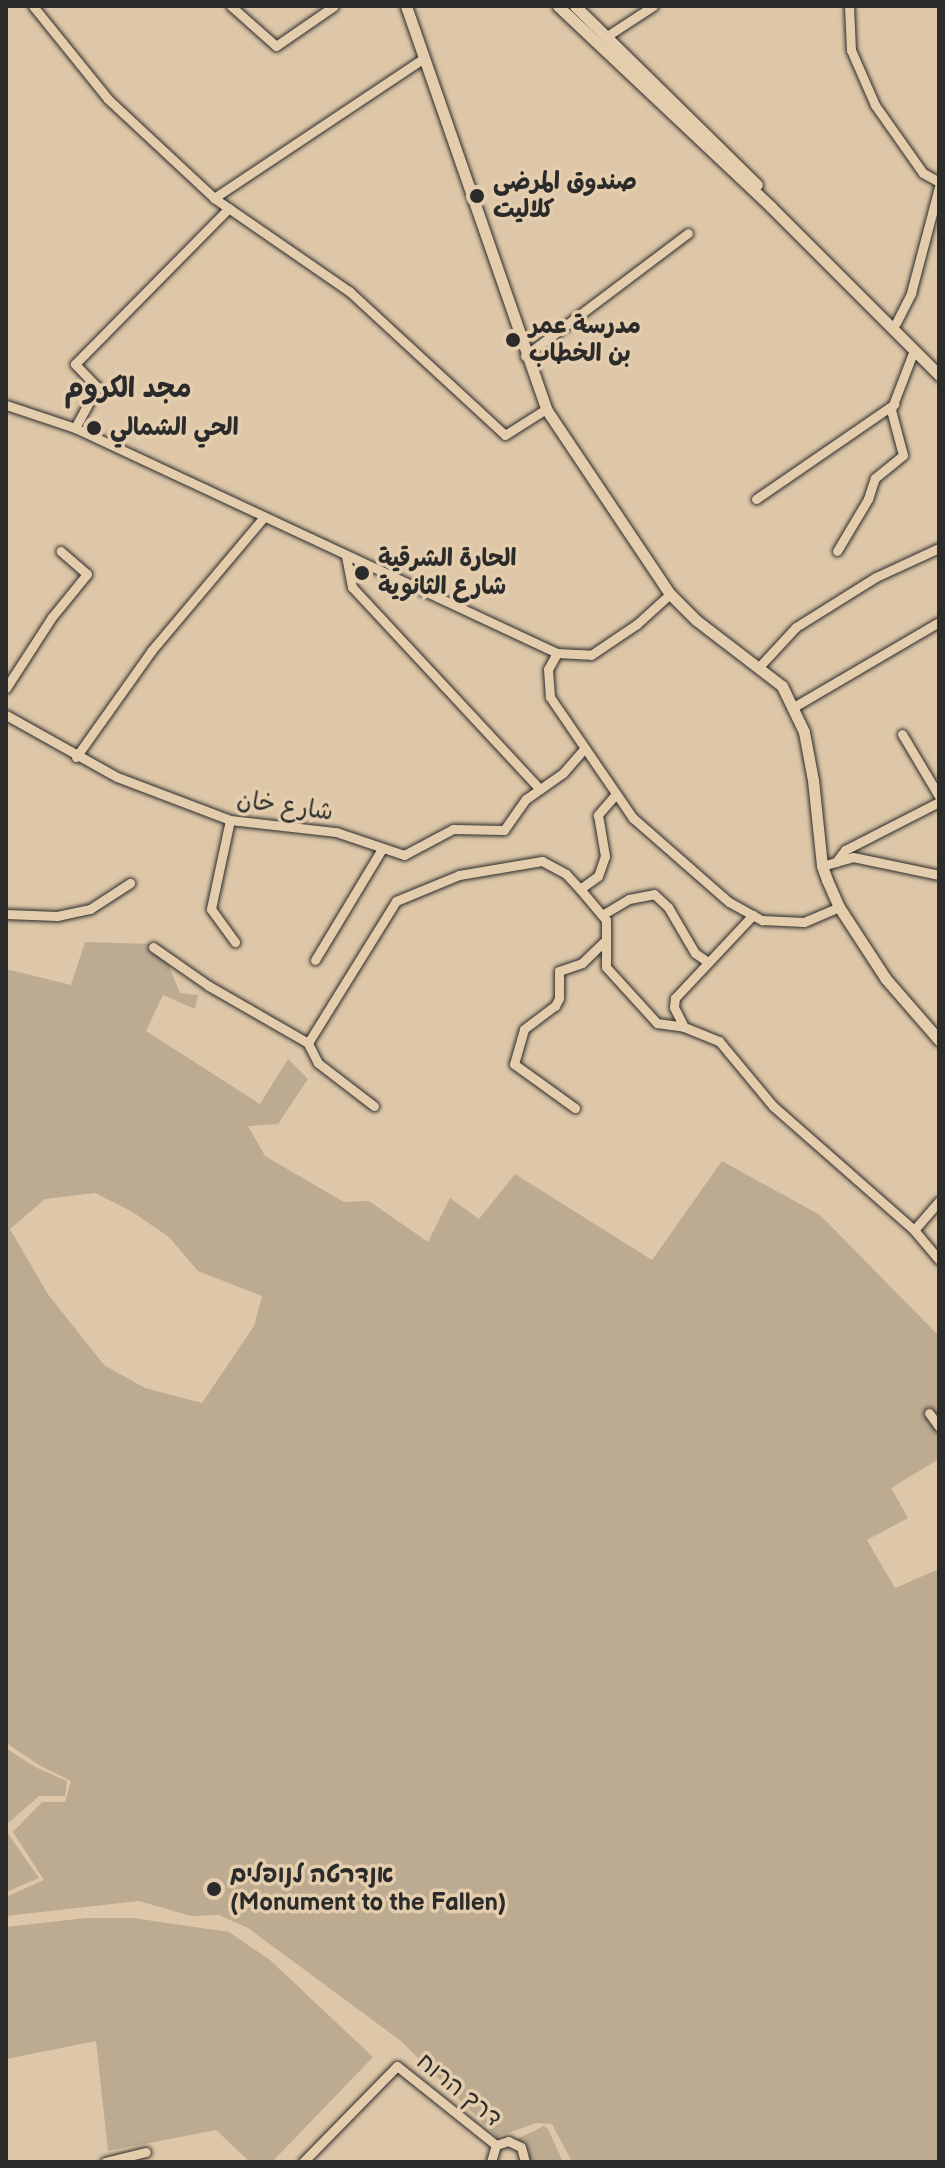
<!DOCTYPE html>
<meta charset="utf-8">
<style>
body{margin:0}
#map{position:relative;width:945px;height:2168px;overflow:hidden;background:#ddc7a8;font-family:"Balsamiq Sans","Playpen Sans Arabic","Playpen Sans Hebrew",sans-serif}
div>[style]{position:absolute}
.green>*{inset:0;background:#bcaa91}
.roads{filter:drop-shadow(0 0 2px #2b2b2b) drop-shadow(0 0 2px #2b2b2b)}
.minor>*{height:9px;margin:-4.5px;padding:0 4.5px;transform-origin:4.5px;border-radius:4.5px;background:#e4cdad}
.tertiary>*{height:11px;margin:-5.5px;padding:0 5.5px;transform-origin:5.5px;border-radius:5.5px;background:#e4cdad}
.dots>*{width:22px;height:22px;translate:-50% -50%;box-sizing:border-box;border:4px solid #e4cdad;border-radius:50%}
span{translate:-50% -50%;white-space:nowrap;text-align:center;line-height:1.15;-webkit-text-stroke:7px #e4cdad;paint-order:stroke}
.poi-label{font-size:24px;color:#2b2b2b;font-weight:700}
.left{translate:0 -50%;text-align:left}
.street-label{font-size:24px;color:#2b2b2b}
.quarter-label{font-size:28px;color:#2b2b2b;font-weight:700}
.frame{position:absolute;inset:0;border:8px solid #2b2b2b;pointer-events:none}
</style>
<div id="map">
<div class="green">
<i style="clip-path:polygon(evenodd,85px 942px,152px 944px,167px 962px,180px 993px,198px 995px,195px 1009px,163px 995px,146px 1031px,260px 1104px,288px 1059px,308px 1079px,278px 1124px,248px 1126px,265px 1156px,344px 1202px,369px 1201px,428px 1242px,450px 1198px,479px 1219px,515px 1174px,652px 1260px,722px 1161px,820px 1215px,939px 1336px,939px 1459px,891px 1488px,908px 1518px,867px 1540px,895px 1588px,939px 1569px,939px 2162px,572px 2162px,552px 2124px,536px 2123px,497px 2137px,401px 2041px,248px 1928px,219px 1915px,191px 1916px,139px 1901px,6px 1916px,6px 1897px,44px 1880px,13px 1832px,42px 1802px,65px 1802px,71px 1781px,39px 1765px,6px 1743px,6px 969px,71px 985px,85px 942px,95px 1193px,131px 1211px,169px 1237px,198px 1271px,262px 1296px,254px 1326px,202px 1403px,145px 1388px,104px 1365px,47px 1293px,10px 1229px,45px 1199px,95px 1193px)"></i>
<i style="clip-path:polygon(6px 1748px,35px 1767px,67px 1781px,65px 1796px,39px 1796px,6px 1825px)"></i>
<i style="clip-path:polygon(6px 1831px,39px 1878px,6px 1892px)"></i>
<i style="clip-path:polygon(86px 1918px,133px 1918px,229px 1932px,270px 1960px,373px 2057px,272px 2162px,250px 2162px,216px 2130px,108px 2151px,96px 2041px,6px 2059px,6px 1927px)"></i>
<i style="clip-path:polygon(544px 2126px,548px 2129px,563px 2162px,529px 2162px,529px 2150px,517px 2139px)"></i>
</div>
<div class="roads">
<div class="minor">
<i style="left:33px;top:6px;width:119px;rotate:51.1deg"></i>
<i style="left:108px;top:99px;width:145px;rotate:43deg"></i>
<i style="left:214px;top:198px;width:164px;rotate:34.6deg"></i>
<i style="left:349px;top:291px;width:212px;rotate:42.7deg"></i>
<i style="left:505px;top:435px;width:49px;rotate:-32.4deg"></i>
<i style="left:231px;top:6px;width:60px;rotate:41.6deg"></i>
<i style="left:276px;top:46px;width:70px;rotate:-34.6deg"></i>
<i style="left:849px;top:6px;width:44px;rotate:87.4deg"></i>
<i style="left:851px;top:50px;width:60px;rotate:66.4deg"></i>
<i style="left:875px;top:105px;width:83px;rotate:54.8deg"></i>
<i style="left:923px;top:173px;width:18px;rotate:29deg"></i>
<i style="left:607px;top:36px;width:55px;rotate:-33.1deg"></i>
<i style="left:214px;top:198px;width:252px;rotate:-33.7deg"></i>
<i style="left:896px;top:323px;width:34px;rotate:-63deg"></i>
<i style="left:911px;top:293px;width:110px;rotate:-75.2deg"></i>
<i style="left:525px;top:356px;width:204px;rotate:-37deg"></i>
<i style="left:6px;top:405px;width:73px;rotate:18.4deg"></i>
<i style="left:75px;top:428px;width:532px;rotate:25.02deg"></i>
<i style="left:557px;top:653px;width:34px;rotate:3deg"></i>
<i style="left:591px;top:655px;width:55px;rotate:-34deg"></i>
<i style="left:637px;top:624px;width:45px;rotate:-42.3deg"></i>
<i style="left:75px;top:428px;width:47px;rotate:-61.8deg"></i>
<i style="left:97px;top:387px;width:32px;rotate:-134deg"></i>
<i style="left:75px;top:364px;width:219px;rotate:-45.4deg"></i>
<i style="left:756px;top:499px;width:168px;rotate:-34.5deg"></i>
<i style="left:837px;top:551px;width:61px;rotate:-59.2deg"></i>
<i style="left:868px;top:499px;width:22px;rotate:-72deg"></i>
<i style="left:875px;top:478px;width:36px;rotate:-39deg"></i>
<i style="left:903px;top:455px;width:47px;rotate:-104.9deg"></i>
<i style="left:891px;top:410px;width:64px;rotate:-69deg"></i>
<i style="left:346px;top:556px;width:32px;rotate:79deg"></i>
<i style="left:352px;top:587px;width:276px;rotate:47.1deg"></i>
<i style="left:557px;top:653px;width:18px;rotate:119deg"></i>
<i style="left:548px;top:669px;width:28px;rotate:86deg"></i>
<i style="left:550px;top:697px;width:147px;rotate:55.6deg"></i>
<i style="left:633px;top:818px;width:128px;rotate:41.2deg"></i>
<i style="left:729px;top:902px;width:38px;rotate:29deg"></i>
<i style="left:762px;top:920px;width:42px;rotate:2.7deg"></i>
<i style="left:804px;top:922px;width:38px;rotate:-23deg"></i>
<i style="left:758px;top:668px;width:56px;rotate:-47.2deg"></i>
<i style="left:796px;top:627px;width:94px;rotate:-32deg"></i>
<i style="left:876px;top:577px;width:69px;rotate:-24.7deg"></i>
<i style="left:6px;top:688px;width:85px;rotate:-57.1deg"></i>
<i style="left:52px;top:617px;width:55px;rotate:-50.9deg"></i>
<i style="left:87px;top:574px;width:35px;rotate:-139deg"></i>
<i style="left:792px;top:708px;width:170px;rotate:-30.3deg"></i>
<i style="left:6px;top:715px;width:127px;rotate:29.2deg"></i>
<i style="left:117px;top:777px;width:121px;rotate:20.8deg"></i>
<i style="left:230px;top:820px;width:107px;rotate:6.5deg"></i>
<i style="left:336px;top:832px;width:72px;rotate:18.7deg"></i>
<i style="left:404px;top:855px;width:55px;rotate:-28deg"></i>
<i style="left:453px;top:829px;width:51px;rotate:1.1deg"></i>
<i style="left:504px;top:830px;width:38px;rotate:-55deg"></i>
<i style="left:526px;top:799px;width:45px;rotate:-35.1deg"></i>
<i style="left:563px;top:773px;width:33px;rotate:-49deg"></i>
<i style="left:902px;top:734px;width:72px;rotate:59.2deg"></i>
<i style="left:76px;top:757px;width:131px;rotate:-54.6deg"></i>
<i style="left:152px;top:650px;width:174px;rotate:-49.9deg"></i>
<i style="left:616px;top:794px;width:28px;rotate:131deg"></i>
<i style="left:598px;top:815px;width:42px;rotate:80.3deg"></i>
<i style="left:605px;top:856px;width:21px;rotate:109deg"></i>
<i style="left:598px;top:876px;width:22px;rotate:144deg"></i>
<i style="left:580px;top:889px;width:40px;rotate:50deg"></i>
<i style="left:606px;top:920px;width:47px;rotate:90deg"></i>
<i style="left:606px;top:967px;width:76px;rotate:47.7deg"></i>
<i style="left:657px;top:1023px;width:27px;rotate:8deg"></i>
<i style="left:684px;top:1027px;width:38px;rotate:22deg"></i>
<i style="left:719px;top:1041px;width:85px;rotate:50.3deg"></i>
<i style="left:773px;top:1106px;width:188px;rotate:41.3deg"></i>
<i style="left:914px;top:1230px;width:39px;rotate:50deg"></i>
<i style="left:230px;top:820px;width:91px;rotate:102.1deg"></i>
<i style="left:211px;top:909px;width:41px;rotate:54deg"></i>
<i style="left:836px;top:862px;width:15px;rotate:-53deg"></i>
<i style="left:845px;top:850px;width:106px;rotate:-27.1deg"></i>
<i style="left:822px;top:866px;width:32px;rotate:-16deg"></i>
<i style="left:853px;top:857px;width:88px;rotate:11.8deg"></i>
<i style="left:6px;top:914px;width:51px;rotate:2.2deg"></i>
<i style="left:57px;top:916px;width:34px;rotate:-12deg"></i>
<i style="left:90px;top:909px;width:48px;rotate:-33deg"></i>
<i style="left:602px;top:915px;width:31px;rotate:-31deg"></i>
<i style="left:629px;top:899px;width:25px;rotate:-11deg"></i>
<i style="left:654px;top:894px;width:19px;rotate:43deg"></i>
<i style="left:668px;top:907px;width:53px;rotate:59.6deg"></i>
<i style="left:695px;top:953px;width:16px;rotate:35deg"></i>
<i style="left:153px;top:947px;width:68px;rotate:34.9deg"></i>
<i style="left:209px;top:986px;width:114px;rotate:29.9deg"></i>
<i style="left:315px;top:960px;width:130px;rotate:-58.9deg"></i>
<i style="left:684px;top:1027px;width:22px;rotate:-117deg"></i>
<i style="left:674px;top:1007px;width:9px;rotate:-84deg"></i>
<i style="left:675px;top:998px;width:114px;rotate:-46.8deg"></i>
<i style="left:374px;top:1106px;width:71px;rotate:-142.5deg"></i>
<i style="left:318px;top:1063px;width:22px;rotate:-117deg"></i>
<i style="left:308px;top:1043px;width:167px;rotate:-58.2deg"></i>
<i style="left:396px;top:901px;width:68px;rotate:-22.4deg"></i>
<i style="left:459px;top:875px;width:84px;rotate:-9.6deg"></i>
<i style="left:542px;top:861px;width:27px;rotate:28deg"></i>
<i style="left:566px;top:874px;width:21px;rotate:47deg"></i>
<i style="left:575px;top:1108px;width:75px;rotate:-144.2deg"></i>
<i style="left:514px;top:1064px;width:36px;rotate:-74deg"></i>
<i style="left:524px;top:1029px;width:39px;rotate:-37deg"></i>
<i style="left:555px;top:1006px;width:9px;rotate:-63deg"></i>
<i style="left:559px;top:998px;width:27px;rotate:-90deg"></i>
<i style="left:559px;top:971px;width:24px;rotate:-19deg"></i>
<i style="left:582px;top:963px;width:33px;rotate:-44deg"></i>
<i style="left:914px;top:1230px;width:38px;rotate:-49deg"></i>
<i style="left:929px;top:1413px;width:17px;rotate:54deg"></i>
<i style="left:105px;top:2162px;width:42px;rotate:-13.7deg"></i>
<i style="left:303px;top:2162px;width:134px;rotate:-45.6deg"></i>
<i style="left:397px;top:2066px;width:127px;rotate:38.6deg"></i>
<i style="left:491px;top:2162px;width:18px;rotate:-74deg"></i>
<i style="left:496px;top:2145px;width:13px;rotate:-18deg"></i>
<i style="left:508px;top:2141px;width:14px;rotate:25deg"></i>
<i style="left:521px;top:2147px;width:16px;rotate:75deg"></i>
</div>
<div class="tertiary">
<i style="left:406px;top:6px;width:427px;rotate:70.8deg"></i>
<i style="left:546px;top:409px;width:223px;rotate:56.2deg"></i>
<i style="left:670px;top:594px;width:37px;rotate:45deg"></i>
<i style="left:696px;top:620px;width:108px;rotate:37.5deg"></i>
<i style="left:782px;top:686px;width:51px;rotate:64.4deg"></i>
<i style="left:804px;top:732px;width:49px;rotate:79.4deg"></i>
<i style="left:813px;top:780px;width:86px;rotate:84deg"></i>
<i style="left:822px;top:866px;width:15px;rotate:70deg"></i>
<i style="left:827px;top:880px;width:30px;rotate:66deg"></i>
<i style="left:839px;top:907px;width:86px;rotate:56.9deg"></i>
<i style="left:886px;top:979px;width:81px;rotate:49deg"></i>
<i style="left:558px;top:6px;width:293px;rotate:43.3deg"></i>
<i style="left:771px;top:207px;width:238px;rotate:45deg"></i>
<i style="left:575px;top:6px;width:255px;rotate:44.5deg"></i>
</div>
</div>
<div class="dots">
<i style="left:477px;top:196px;background:#2b2b2b"></i>
<i style="left:513px;top:340px;background:#2b2b2b"></i>
<i style="left:94px;top:428px;background:#2b2b2b"></i>
<i style="left:362px;top:573px;background:#2b2b2b"></i>
<i style="left:214px;top:1889px;background:#2b2b2b"></i>
</div>
<div class="poi-label">
<span class="left" style="left:493px;top:196px">صندوق المرضى<br>كلاليت</span>
<span class="left" style="left:529px;top:340px">مدرسة عمر<br>بن الخطاب</span>
<span class="left" style="left:110px;top:428px">الحي الشمالي</span>
<span class="left" style="left:378px;top:573px">الحارة الشرقية<br>شارع الثانوية</span>
<span class="left" style="left:230px;top:1889px">אנדרטה לנופלים<br>(Monument to the Fallen)</span>
</div>
<div class="street-label">
<span style="left:285px;top:806px;rotate:8deg">شارع خان</span>
<span style="left:459px;top:2090px;rotate:39deg">דרך הרוח</span>
</div>
<div class="quarter-label">
<span style="left:128px;top:389px">مجد الكروم</span>
</div>
<div class="frame"></div>
</div>
